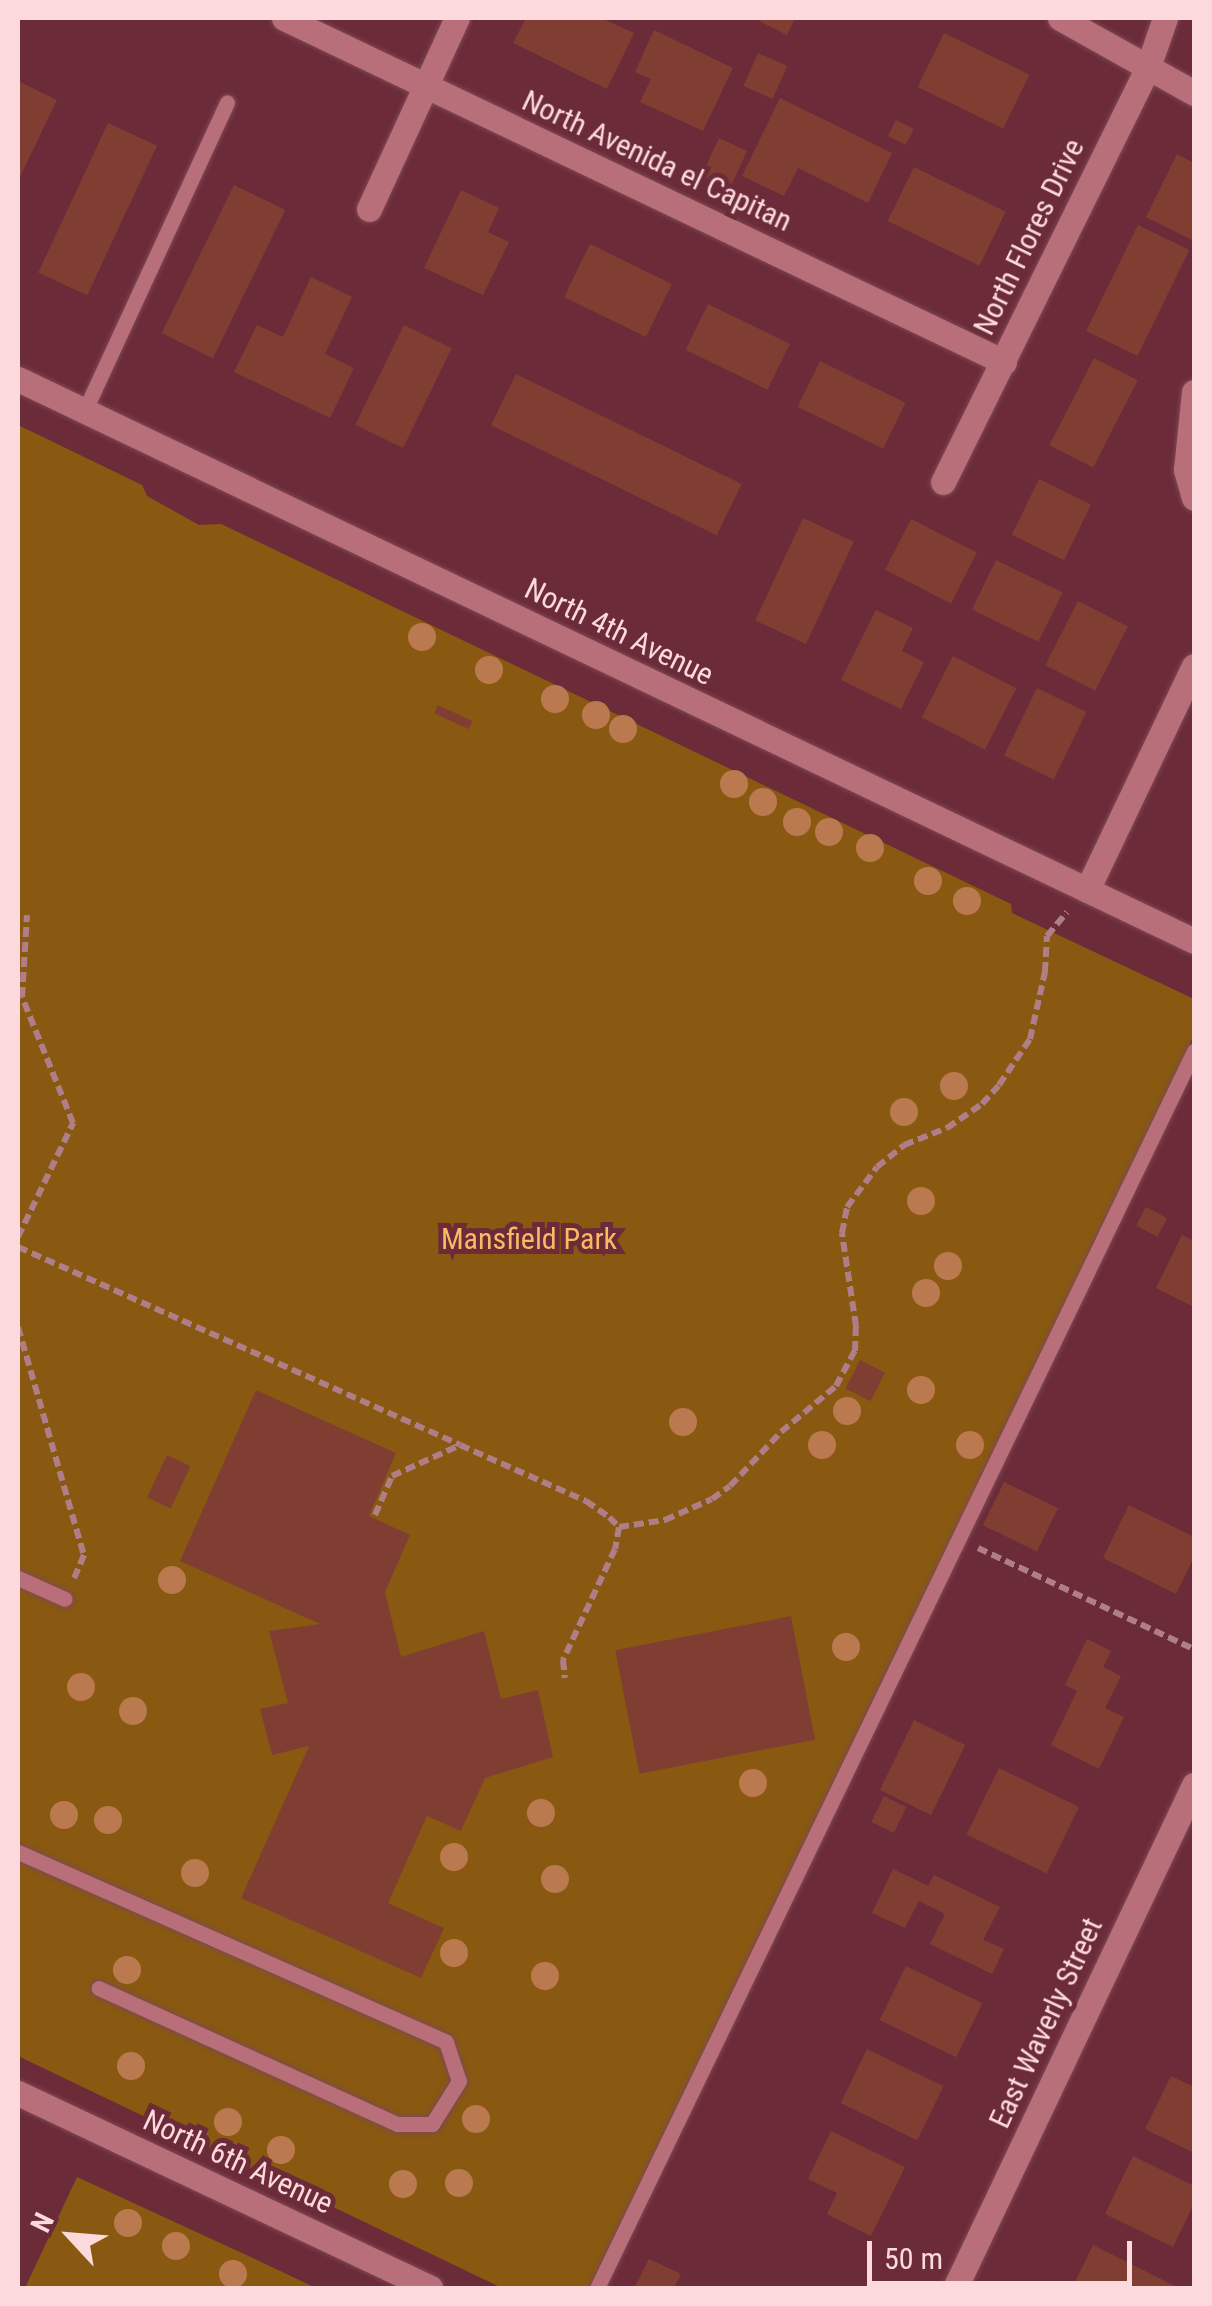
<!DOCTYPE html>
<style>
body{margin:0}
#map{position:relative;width:1212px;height:2306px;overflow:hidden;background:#6c2b38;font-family:"Roboto Condensed",sans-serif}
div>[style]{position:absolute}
.green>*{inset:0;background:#895911}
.building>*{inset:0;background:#803e33;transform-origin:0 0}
.path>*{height:6px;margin-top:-3px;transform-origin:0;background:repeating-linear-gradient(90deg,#b07e87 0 10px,transparent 0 15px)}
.roads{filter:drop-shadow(0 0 2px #7e4854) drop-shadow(0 0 2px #7e4854)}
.service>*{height:15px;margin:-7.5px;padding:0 7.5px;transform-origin:7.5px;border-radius:7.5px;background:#b86f79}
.minor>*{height:25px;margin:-12.5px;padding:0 12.5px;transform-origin:12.5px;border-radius:12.5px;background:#b86f79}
.tertiary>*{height:25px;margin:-12.5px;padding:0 12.5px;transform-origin:12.5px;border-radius:12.5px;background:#b86f79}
.trees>*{width:28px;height:28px;margin:-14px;border-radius:50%;background:#bb7950}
span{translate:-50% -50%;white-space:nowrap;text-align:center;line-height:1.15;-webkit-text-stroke:10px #6c2b38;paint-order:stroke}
.street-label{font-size:30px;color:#fbd9dd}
.park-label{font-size:30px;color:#fcb964}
.frame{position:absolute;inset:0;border:20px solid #fbd9dd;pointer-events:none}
.north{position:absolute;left:20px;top:2186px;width:100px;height:100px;-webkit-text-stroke:8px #6c2b38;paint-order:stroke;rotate:296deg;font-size:28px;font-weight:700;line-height:40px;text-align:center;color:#fbd9dd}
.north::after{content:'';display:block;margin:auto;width:35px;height:45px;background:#fbd9dd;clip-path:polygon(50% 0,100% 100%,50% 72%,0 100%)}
.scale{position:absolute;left:867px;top:2241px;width:265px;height:45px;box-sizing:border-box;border:5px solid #fbd9dd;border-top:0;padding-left:12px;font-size:30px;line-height:35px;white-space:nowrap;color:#fbd9dd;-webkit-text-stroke:8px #6c2b38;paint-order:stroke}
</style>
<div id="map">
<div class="green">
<i style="clip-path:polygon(18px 425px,142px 485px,147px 496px,199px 525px,221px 524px,1011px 904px,1012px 913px,1194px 999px,1194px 1035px,589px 2288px,502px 2288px,18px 2056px)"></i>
<i style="clip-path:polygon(77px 2177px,257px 2260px,316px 2288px,25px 2288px)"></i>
</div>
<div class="building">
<i style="clip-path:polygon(526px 18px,601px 18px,634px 33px,607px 89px,513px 43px)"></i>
<i style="clip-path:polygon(761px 18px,795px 18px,787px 35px,759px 21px)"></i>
<i style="clip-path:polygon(654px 30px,733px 68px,703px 131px,640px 102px,651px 79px,635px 72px)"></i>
<i style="left:944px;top:33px;width:95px;height:60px;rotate:26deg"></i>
<i style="left:758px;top:53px;width:32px;height:36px;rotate:24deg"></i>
<i style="clip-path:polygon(18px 81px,57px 100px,18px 181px)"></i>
<i style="clip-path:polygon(780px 98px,892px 153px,868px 203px,798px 168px,784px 196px,742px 176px)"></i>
<i style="left:896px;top:120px;width:20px;height:18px;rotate:27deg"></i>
<i style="left:108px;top:123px;width:54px;height:165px;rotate:25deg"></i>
<i style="left:719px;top:138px;width:31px;height:42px;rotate:25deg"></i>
<i style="clip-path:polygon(1177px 154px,1194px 163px,1194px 241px,1146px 217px)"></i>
<i style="left:914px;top:167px;width:102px;height:60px;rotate:26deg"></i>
<i style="left:234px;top:185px;width:57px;height:165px;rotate:26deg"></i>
<i style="clip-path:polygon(461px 190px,499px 208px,488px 232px,509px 242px,483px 295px,424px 268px)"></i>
<i style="left:1138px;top:225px;width:57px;height:118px;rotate:26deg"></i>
<i style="left:590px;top:244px;width:91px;height:59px;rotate:26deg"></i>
<i style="clip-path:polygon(311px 277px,352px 297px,325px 354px,354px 368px,330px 418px,234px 372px,257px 325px,283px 337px)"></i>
<i style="left:708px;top:304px;width:91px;height:51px;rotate:26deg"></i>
<i style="left:404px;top:325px;width:53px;height:111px;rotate:26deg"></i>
<i style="left:1094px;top:358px;width:49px;height:98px;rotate:27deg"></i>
<i style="left:820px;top:361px;width:95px;height:51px;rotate:26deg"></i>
<i style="left:516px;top:374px;width:251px;height:57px;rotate:26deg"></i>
<i style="left:1039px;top:479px;width:58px;height:62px;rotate:26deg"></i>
<i style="left:803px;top:518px;width:56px;height:113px;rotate:25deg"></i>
<i style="left:911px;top:519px;width:74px;height:57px;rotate:27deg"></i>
<i style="left:996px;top:560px;width:74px;height:55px;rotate:26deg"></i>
<i style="left:1078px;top:601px;width:56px;height:72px;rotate:27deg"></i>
<i style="clip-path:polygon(876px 610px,913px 628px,902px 651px,924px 662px,901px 709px,841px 680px)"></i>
<i style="left:953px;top:656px;width:71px;height:69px;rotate:27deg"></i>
<i style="left:1037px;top:688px;width:55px;height:75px;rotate:26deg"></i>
<i style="left:438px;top:705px;width:38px;height:9px;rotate:25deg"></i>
<i style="left:1146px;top:1207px;width:24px;height:21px;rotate:28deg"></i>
<i style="clip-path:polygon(1182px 1235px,1194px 1241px,1194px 1307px,1156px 1288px)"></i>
<i style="left:860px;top:1360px;width:28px;height:32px;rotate:27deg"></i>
<i style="clip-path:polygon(256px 1390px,396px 1453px,369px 1516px,410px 1535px,385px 1592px,401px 1657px,484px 1631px,501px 1699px,538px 1690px,553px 1757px,485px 1778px,461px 1831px,427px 1816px,388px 1903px,444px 1928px,421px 1978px,241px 1898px,309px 1746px,272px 1755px,260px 1709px,288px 1703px,269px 1631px,320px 1624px,180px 1561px)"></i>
<i style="left:167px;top:1455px;width:26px;height:47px;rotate:25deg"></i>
<i style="left:1004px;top:1482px;width:60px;height:48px;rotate:26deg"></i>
<i style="clip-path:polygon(1129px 1505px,1194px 1537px,1194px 1557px,1176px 1594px,1103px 1558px)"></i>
<i style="left:791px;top:1616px;width:126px;height:179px;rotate:79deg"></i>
<i style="clip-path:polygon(1087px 1639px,1111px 1651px,1103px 1667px,1121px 1676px,1105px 1708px,1124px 1717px,1099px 1769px,1051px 1745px,1077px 1691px,1065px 1685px)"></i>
<i style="left:914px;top:1720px;width:57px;height:78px;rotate:26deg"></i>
<i style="left:999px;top:1768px;width:89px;height:74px;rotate:26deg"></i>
<i style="left:884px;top:1796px;width:25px;height:29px;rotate:26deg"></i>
<i style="clip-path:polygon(893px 1869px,928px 1886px,934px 1875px,1000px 1907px,983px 1940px,1004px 1949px,992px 1974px,930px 1944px,945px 1914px,919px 1901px,905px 1928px,872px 1913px)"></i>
<i style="left:906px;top:1966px;width:85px;height:60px;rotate:26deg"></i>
<i style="left:867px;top:2049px;width:85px;height:60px;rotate:26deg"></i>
<i style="clip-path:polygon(1171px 2076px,1194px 2087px,1194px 2153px,1145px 2129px)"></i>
<i style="clip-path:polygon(831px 2131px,905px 2167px,871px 2236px,827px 2214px,837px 2193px,808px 2179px)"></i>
<i style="clip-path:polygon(1133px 2156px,1194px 2186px,1194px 2204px,1173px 2247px,1105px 2214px)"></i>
<i style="clip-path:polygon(1093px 2245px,1175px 2286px,1174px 2288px,1072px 2288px)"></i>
<i style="clip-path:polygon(649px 2259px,681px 2274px,674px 2288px,634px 2288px)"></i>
</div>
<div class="path">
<i style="left:18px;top:1237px;width:127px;rotate:-64.2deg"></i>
<i style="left:73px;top:1123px;width:136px;rotate:-112deg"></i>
<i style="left:22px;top:997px;width:82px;rotate:-86.5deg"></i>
<i style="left:18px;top:1247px;width:484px;rotate:24.1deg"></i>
<i style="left:18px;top:1327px;width:237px;rotate:73.9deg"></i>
<i style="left:84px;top:1555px;width:26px;rotate:113deg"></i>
<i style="left:375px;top:1515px;width:43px;rotate:-66.4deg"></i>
<i style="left:392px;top:1476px;width:75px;rotate:-24.5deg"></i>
<i style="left:460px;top:1445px;width:138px;rotate:24deg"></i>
<i style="left:586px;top:1501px;width:28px;rotate:35deg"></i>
<i style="left:609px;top:1517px;width:14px;rotate:45deg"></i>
<i style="left:619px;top:1527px;width:22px;rotate:100deg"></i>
<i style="left:615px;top:1549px;width:123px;rotate:115.1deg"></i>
<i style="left:563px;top:1660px;width:18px;rotate:84deg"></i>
<i style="left:619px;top:1527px;width:47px;rotate:-8.7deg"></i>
<i style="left:665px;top:1520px;width:51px;rotate:-24.1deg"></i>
<i style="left:712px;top:1499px;width:22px;rotate:-36deg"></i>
<i style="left:730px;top:1486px;width:74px;rotate:-46.6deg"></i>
<i style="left:781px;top:1432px;width:72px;rotate:-39.9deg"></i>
<i style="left:836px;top:1386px;width:40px;rotate:-62deg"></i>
<i style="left:855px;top:1351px;width:25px;rotate:-88deg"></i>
<i style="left:856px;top:1326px;width:94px;rotate:-98.6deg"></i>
<i style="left:842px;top:1233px;width:26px;rotate:-79deg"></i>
<i style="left:847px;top:1207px;width:50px;rotate:-53.1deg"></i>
<i style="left:877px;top:1167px;width:35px;rotate:-39deg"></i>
<i style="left:904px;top:1145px;width:46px;rotate:-21.6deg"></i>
<i style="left:947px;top:1128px;width:42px;rotate:-34.4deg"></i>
<i style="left:982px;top:1104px;width:25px;rotate:-48deg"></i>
<i style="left:999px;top:1085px;width:55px;rotate:-56deg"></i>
<i style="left:1030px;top:1039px;width:69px;rotate:-77.4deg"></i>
<i style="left:1045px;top:972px;width:36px;rotate:-87deg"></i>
<i style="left:1047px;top:936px;width:31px;rotate:-50deg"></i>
<i style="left:978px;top:1548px;width:238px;rotate:25.1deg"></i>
</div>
<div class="roads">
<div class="service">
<i style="left:84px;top:412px;width:341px;rotate:-65.2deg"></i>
<i style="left:18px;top:1578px;width:51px;rotate:24.1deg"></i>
<i style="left:18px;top:1852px;width:468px;rotate:23.9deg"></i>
<i style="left:446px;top:2042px;width:41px;rotate:71.6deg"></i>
<i style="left:459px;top:2081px;width:51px;rotate:122.1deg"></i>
<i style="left:432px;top:2124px;width:35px;rotate:180deg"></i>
<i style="left:397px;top:2124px;width:328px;rotate:-155.5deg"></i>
<i style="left:597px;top:2288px;width:1374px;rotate:-64.24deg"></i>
</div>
<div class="minor">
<i style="left:284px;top:18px;width:798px;rotate:25.54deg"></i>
<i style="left:1060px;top:18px;width:154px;rotate:29.2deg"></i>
<i style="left:369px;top:209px;width:210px;rotate:-65.3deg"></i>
<i style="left:18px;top:379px;width:1303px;rotate:25.54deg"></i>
<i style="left:1194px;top:392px;width:78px;rotate:95.9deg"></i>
<i style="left:1186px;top:470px;width:29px;rotate:74deg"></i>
<i style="left:943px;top:482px;width:460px;rotate:-63.7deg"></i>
<i style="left:1147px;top:70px;width:55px;rotate:-70.9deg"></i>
<i style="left:1087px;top:890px;width:248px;rotate:-64.5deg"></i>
<i style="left:955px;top:2288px;width:557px;rotate:-64.59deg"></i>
</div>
<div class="tertiary">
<i style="left:18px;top:2093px;width:456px;rotate:25.3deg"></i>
</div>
</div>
<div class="trees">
<i style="left:422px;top:637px"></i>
<i style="left:489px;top:670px"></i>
<i style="left:555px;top:699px"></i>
<i style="left:596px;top:715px"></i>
<i style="left:623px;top:729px"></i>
<i style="left:734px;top:784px"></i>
<i style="left:763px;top:802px"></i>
<i style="left:797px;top:822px"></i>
<i style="left:829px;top:832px"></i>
<i style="left:870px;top:848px"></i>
<i style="left:928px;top:881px"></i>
<i style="left:967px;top:901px"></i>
<i style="left:954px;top:1086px"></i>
<i style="left:904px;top:1112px"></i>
<i style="left:921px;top:1201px"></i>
<i style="left:948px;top:1266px"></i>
<i style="left:926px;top:1293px"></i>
<i style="left:921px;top:1390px"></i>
<i style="left:847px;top:1411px"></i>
<i style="left:683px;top:1422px"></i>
<i style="left:822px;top:1445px"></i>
<i style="left:970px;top:1445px"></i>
<i style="left:172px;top:1580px"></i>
<i style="left:846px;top:1647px"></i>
<i style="left:81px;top:1687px"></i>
<i style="left:133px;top:1711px"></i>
<i style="left:753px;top:1783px"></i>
<i style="left:541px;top:1813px"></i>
<i style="left:64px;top:1815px"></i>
<i style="left:108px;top:1820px"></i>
<i style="left:454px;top:1857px"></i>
<i style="left:195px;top:1873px"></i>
<i style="left:555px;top:1879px"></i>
<i style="left:454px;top:1953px"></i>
<i style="left:127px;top:1970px"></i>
<i style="left:545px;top:1976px"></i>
<i style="left:131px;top:2066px"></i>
<i style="left:476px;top:2119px"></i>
<i style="left:228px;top:2122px"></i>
<i style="left:281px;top:2150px"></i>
<i style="left:459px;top:2183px"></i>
<i style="left:403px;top:2184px"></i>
<i style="left:128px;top:2223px"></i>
<i style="left:176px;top:2246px"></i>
<i style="left:233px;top:2274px"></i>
</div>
<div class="street-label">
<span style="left:657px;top:161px;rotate:25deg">North Avenida el Capitan</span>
<span style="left:1029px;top:237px;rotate:-64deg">North Flores Drive</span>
<span style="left:619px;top:632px;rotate:26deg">North 4th Avenue</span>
<span style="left:1046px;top:2023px;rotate:-65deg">East Waverly Street</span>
<span style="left:238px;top:2162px;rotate:25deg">North 6th Avenue</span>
</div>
<div class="park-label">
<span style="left:529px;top:1239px">Mansfield Park</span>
</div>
<div class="frame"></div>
<div class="north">N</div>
<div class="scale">50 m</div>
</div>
